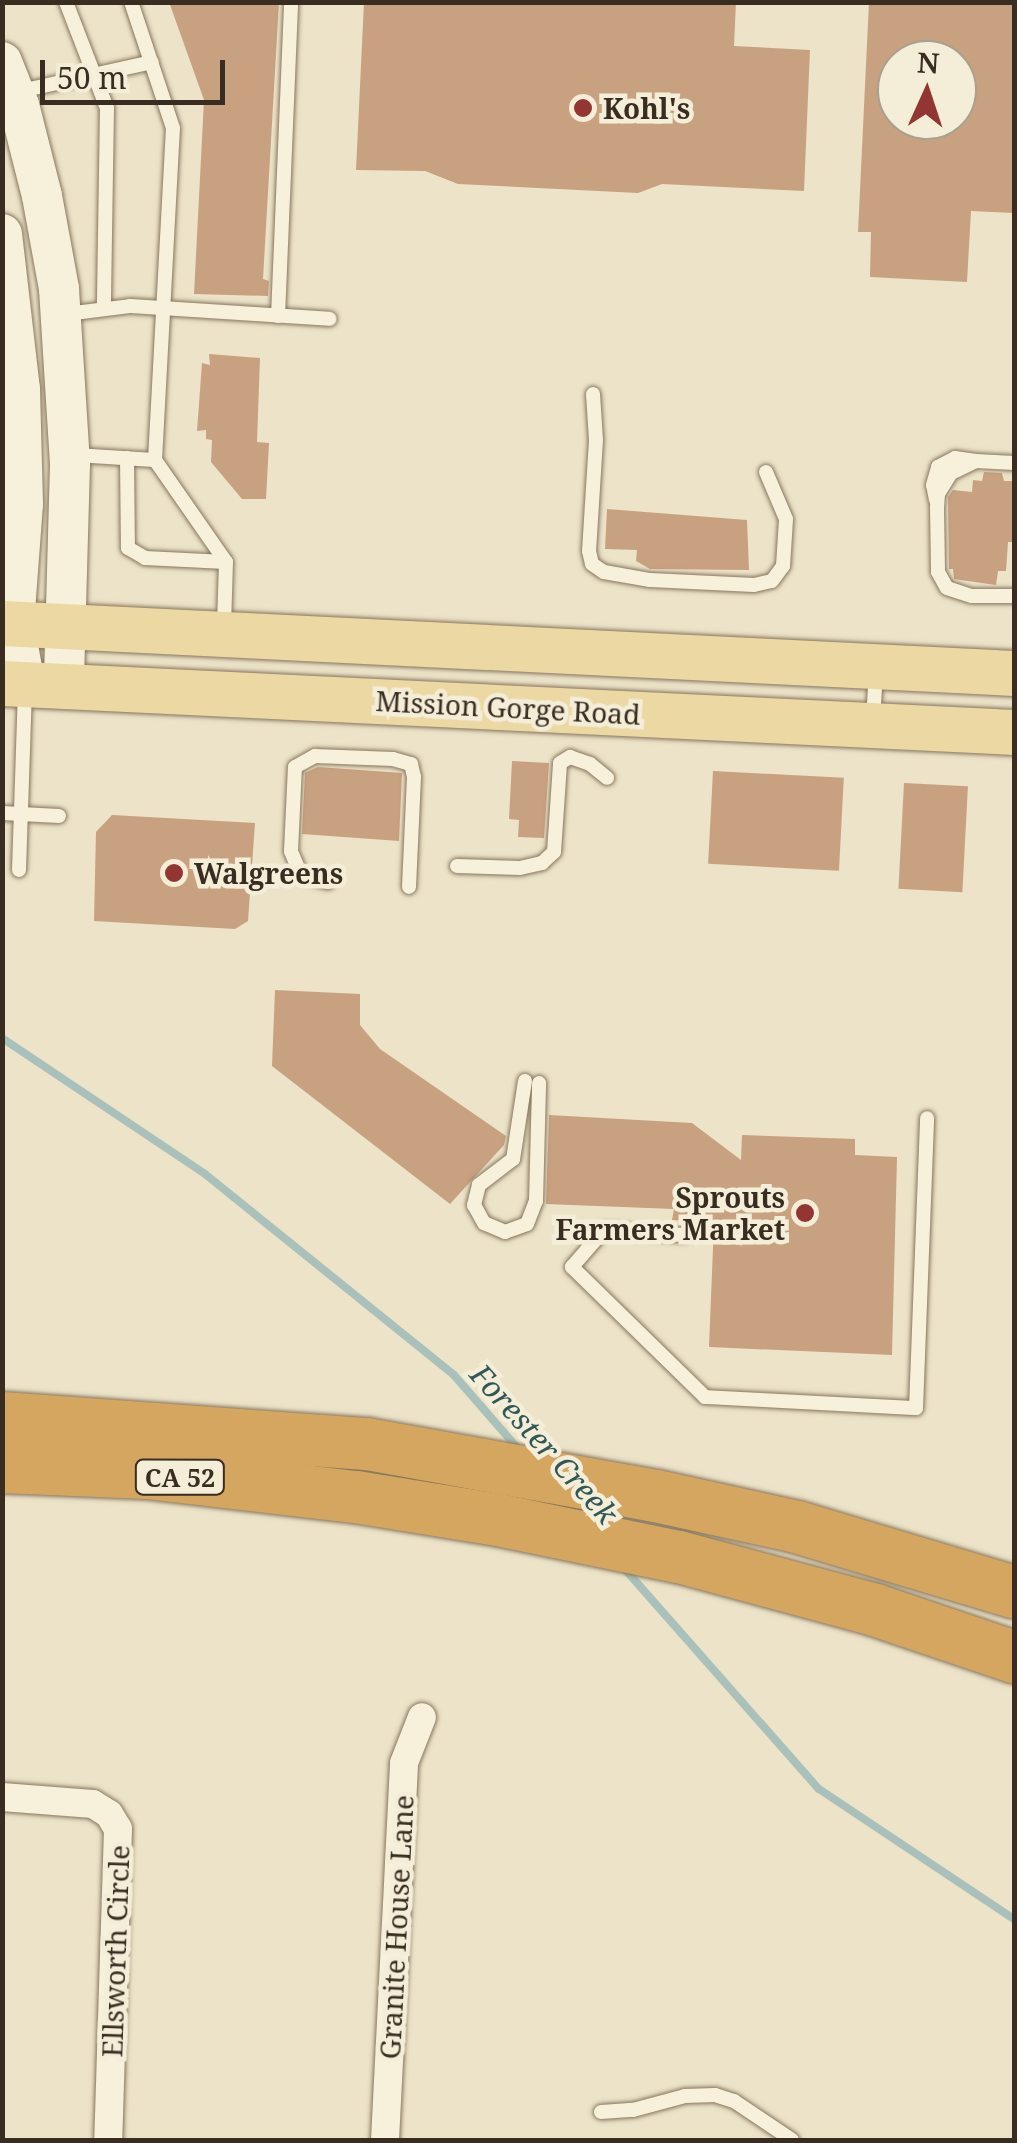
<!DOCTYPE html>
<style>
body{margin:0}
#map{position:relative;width:1017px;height:2143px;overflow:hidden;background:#ece3c8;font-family:"Noto Serif",serif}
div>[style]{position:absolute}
.stream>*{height:8px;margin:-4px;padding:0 4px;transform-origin:4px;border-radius:4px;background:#a9c1ba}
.building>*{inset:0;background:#c8a181;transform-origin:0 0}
.roads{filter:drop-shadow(0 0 2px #87765e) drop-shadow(0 0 2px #87765e)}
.lane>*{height:14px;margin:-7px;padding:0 7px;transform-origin:7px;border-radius:7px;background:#f7f0db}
.street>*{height:28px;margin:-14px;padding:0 14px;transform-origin:14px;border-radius:14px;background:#f7f0db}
.secondary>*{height:40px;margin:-20px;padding:0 20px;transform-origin:20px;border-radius:20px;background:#f7f0db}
.primary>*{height:45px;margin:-22.5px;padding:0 22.5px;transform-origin:22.5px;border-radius:22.5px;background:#ecd8a3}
.highway>*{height:52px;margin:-26px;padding:0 26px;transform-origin:26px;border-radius:26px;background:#d5a65f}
.dots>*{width:28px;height:28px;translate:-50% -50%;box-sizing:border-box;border:5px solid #f4edd8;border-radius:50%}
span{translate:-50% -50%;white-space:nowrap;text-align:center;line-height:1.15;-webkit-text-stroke:9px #f4edd8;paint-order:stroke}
.shield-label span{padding:2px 8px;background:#f4edd8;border:2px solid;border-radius:8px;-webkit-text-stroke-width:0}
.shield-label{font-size:25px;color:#392d21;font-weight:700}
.poi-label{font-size:28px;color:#392d21;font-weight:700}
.left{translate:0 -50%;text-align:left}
.right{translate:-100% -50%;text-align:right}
.street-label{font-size:28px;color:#392d21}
.water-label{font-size:30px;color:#315756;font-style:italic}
.frame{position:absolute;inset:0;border:5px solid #392d21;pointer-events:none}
.north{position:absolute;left:877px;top:40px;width:100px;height:100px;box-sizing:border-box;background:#f4edd8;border:2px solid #a9a08f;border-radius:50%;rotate:3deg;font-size:28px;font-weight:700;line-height:40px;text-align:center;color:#392d21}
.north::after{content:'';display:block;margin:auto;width:35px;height:45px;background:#933532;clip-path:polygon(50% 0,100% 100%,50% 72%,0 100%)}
.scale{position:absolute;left:40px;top:60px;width:185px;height:45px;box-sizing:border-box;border:5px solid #392d21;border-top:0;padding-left:12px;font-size:30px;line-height:35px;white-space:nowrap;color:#392d21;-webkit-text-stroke:8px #f4edd8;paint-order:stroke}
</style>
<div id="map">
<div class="stream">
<i style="left:2px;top:1038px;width:244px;rotate:33.8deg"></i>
<i style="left:205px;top:1174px;width:319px;rotate:38.9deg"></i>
<i style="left:453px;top:1374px;width:103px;rotate:48.9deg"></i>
<i style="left:623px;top:1567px;width:296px;rotate:48.6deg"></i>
<i style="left:819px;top:1789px;width:234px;rotate:33.7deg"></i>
</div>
<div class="building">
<i style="clip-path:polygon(169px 2px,279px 2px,263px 279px,269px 281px,268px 296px,194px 294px,204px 100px)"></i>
<i style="clip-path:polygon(364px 2px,736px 2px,734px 46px,810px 50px,804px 191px,662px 184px,638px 193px,458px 184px,425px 171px,356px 170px)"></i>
<i style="clip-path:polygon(evenodd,869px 2px,1014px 2px,1014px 213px,971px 211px,967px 282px,870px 277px,871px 232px,858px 232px,869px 2px,897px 60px,957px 60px,957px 120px,897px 120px,897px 60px)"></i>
<i style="clip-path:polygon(209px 354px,260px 358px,257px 442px,269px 443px,266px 499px,242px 499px,211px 462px,212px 440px,206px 439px,206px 430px,197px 431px,202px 363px,210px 365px)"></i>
<i style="clip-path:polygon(984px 472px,1002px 473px,1004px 481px,1013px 481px,1013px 542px,1008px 542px,1006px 571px,998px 571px,996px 585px,954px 579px,953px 569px,949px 569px,948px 497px,953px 490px,972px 492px,973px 480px,982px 481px)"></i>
<i style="clip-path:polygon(607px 509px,747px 520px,749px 570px,650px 569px,636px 561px,637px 550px,605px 549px)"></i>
<i style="clip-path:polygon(512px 761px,549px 763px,544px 838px,518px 837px,519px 820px,509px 819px)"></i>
<i style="clip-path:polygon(318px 767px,402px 773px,399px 841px,302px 834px,305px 773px)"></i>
<i style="left:713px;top:771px;width:131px;height:93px;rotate:3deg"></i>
<i style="left:904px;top:783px;width:64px;height:106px;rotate:3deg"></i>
<i style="clip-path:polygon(112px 815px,255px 823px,248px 921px,235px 929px,94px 921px,96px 832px)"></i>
<i style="clip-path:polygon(275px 990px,360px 994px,360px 1025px,380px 1049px,506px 1136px,504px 1145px,450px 1204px,272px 1066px)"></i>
<i style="clip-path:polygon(549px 1115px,692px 1123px,741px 1160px,742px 1135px,855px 1139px,855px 1155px,897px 1157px,892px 1355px,709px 1347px,714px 1223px,672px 1220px,674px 1209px,546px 1204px)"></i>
</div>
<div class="roads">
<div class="lane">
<i style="left:66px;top:2px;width:114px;rotate:68.9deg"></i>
<i style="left:107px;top:108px;width:201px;rotate:90.9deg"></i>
<i style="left:16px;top:92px;width:139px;rotate:-12.4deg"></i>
<i style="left:66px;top:314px;width:64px;rotate:-7.1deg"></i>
<i style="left:130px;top:306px;width:200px;rotate:3.7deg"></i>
<i style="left:278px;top:316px;width:314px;rotate:-87.6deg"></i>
<i style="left:593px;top:394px;width:46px;rotate:86.3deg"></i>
<i style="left:596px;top:440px;width:111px;rotate:93.6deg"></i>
<i style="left:589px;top:551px;width:13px;rotate:77deg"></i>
<i style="left:592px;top:564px;width:14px;rotate:34deg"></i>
<i style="left:604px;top:572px;width:47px;rotate:9.9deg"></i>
<i style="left:650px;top:580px;width:104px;rotate:2.8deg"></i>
<i style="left:754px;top:585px;width:18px;rotate:-13deg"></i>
<i style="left:772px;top:581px;width:19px;rotate:-54deg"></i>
<i style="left:783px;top:566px;width:47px;rotate:-86.3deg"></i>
<i style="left:786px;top:519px;width:51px;rotate:-113.1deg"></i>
<i style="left:75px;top:455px;width:80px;rotate:3.6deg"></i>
<i style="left:155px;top:460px;width:332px;rotate:-86.9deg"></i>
<i style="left:173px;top:128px;width:133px;rotate:-108.4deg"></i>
<i style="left:127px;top:458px;width:90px;rotate:89.4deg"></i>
<i style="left:128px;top:548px;width:20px;rotate:30deg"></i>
<i style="left:145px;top:558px;width:81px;rotate:2.8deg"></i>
<i style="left:155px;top:460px;width:124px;rotate:55.2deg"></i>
<i style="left:226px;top:562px;width:65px;rotate:91.8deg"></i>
<i style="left:1014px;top:463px;width:38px;rotate:-177deg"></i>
<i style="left:976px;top:461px;width:28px;rotate:154deg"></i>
<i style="left:951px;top:473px;width:25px;rotate:122deg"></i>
<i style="left:938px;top:494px;width:13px;rotate:94deg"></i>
<i style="left:937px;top:507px;width:65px;rotate:89.1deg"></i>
<i style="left:938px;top:572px;width:18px;rotate:61deg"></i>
<i style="left:947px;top:588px;width:26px;rotate:18deg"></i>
<i style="left:972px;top:596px;width:42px"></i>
<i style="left:936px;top:500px;width:15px;rotate:-101deg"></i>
<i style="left:933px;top:485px;width:19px;rotate:-74deg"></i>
<i style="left:938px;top:467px;width:19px;rotate:-28deg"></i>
<i style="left:955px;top:458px;width:21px;rotate:8deg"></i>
<i style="left:873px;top:720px;width:49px;rotate:-86.5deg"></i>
<i style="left:2px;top:813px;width:57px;rotate:3deg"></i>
<i style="left:457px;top:866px;width:63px;rotate:1.8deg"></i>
<i style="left:520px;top:868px;width:23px;rotate:-13deg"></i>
<i style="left:542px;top:863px;width:16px;rotate:-43deg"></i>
<i style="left:554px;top:852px;width:89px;rotate:-86.1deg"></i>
<i style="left:560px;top:763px;width:12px;rotate:-31deg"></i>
<i style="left:570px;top:757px;width:21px;rotate:19deg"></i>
<i style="left:590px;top:764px;width:22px;rotate:39deg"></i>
<i style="left:19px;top:870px;width:180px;rotate:-88.1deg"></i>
<i style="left:328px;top:882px;width:28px;rotate:-165deg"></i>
<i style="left:301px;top:875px;width:26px;rotate:-113deg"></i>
<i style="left:291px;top:851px;width:84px;rotate:-87.3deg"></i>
<i style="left:295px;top:767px;width:23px;rotate:-29deg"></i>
<i style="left:315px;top:756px;width:78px;rotate:2.2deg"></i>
<i style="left:393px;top:759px;width:19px;rotate:16deg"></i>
<i style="left:411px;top:764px;width:13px;rotate:77deg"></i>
<i style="left:414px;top:777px;width:110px;rotate:92.6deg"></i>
<i style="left:525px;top:1081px;width:79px;rotate:98.7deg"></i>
<i style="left:513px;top:1159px;width:43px;rotate:142.6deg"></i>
<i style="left:479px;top:1185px;width:21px;rotate:104deg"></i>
<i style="left:474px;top:1205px;width:21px;rotate:61deg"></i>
<i style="left:484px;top:1223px;width:23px;rotate:23deg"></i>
<i style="left:505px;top:1232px;width:23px;rotate:-20deg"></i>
<i style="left:527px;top:1224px;width:25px;rotate:-69deg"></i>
<i style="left:536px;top:1201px;width:118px;rotate:-88.5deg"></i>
<i style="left:683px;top:1235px;width:79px;rotate:-176.4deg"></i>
<i style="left:604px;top:1230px;width:49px;rotate:130.9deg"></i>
<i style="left:572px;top:1267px;width:186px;rotate:44.3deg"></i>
<i style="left:705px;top:1397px;width:211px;rotate:3deg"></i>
<i style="left:916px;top:1408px;width:290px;rotate:-87.8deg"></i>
<i style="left:601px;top:2112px;width:32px;rotate:-4deg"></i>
<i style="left:633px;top:2110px;width:54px;rotate:-15.1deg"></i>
<i style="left:685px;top:2096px;width:30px;rotate:-2deg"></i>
<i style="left:715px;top:2095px;width:20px;rotate:18deg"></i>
<i style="left:734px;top:2101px;width:70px;rotate:33.9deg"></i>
</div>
<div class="street">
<i style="left:2px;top:1797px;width:91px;rotate:4.4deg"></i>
<i style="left:93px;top:1804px;width:19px;rotate:32deg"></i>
<i style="left:109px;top:1814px;width:17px;rotate:59deg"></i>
<i style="left:118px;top:1829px;width:311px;rotate:91.8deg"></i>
<i style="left:385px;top:2140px;width:377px;rotate:-87.1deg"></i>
<i style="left:404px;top:1763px;width:49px;rotate:-68.6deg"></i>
</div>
<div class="secondary">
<i style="left:2px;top:62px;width:46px;rotate:68.4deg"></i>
<i style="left:19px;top:105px;width:94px;rotate:75.8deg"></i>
<i style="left:42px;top:196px;width:95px;rotate:79.6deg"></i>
<i style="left:59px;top:289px;width:175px;rotate:86.4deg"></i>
<i style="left:70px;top:464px;width:220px;rotate:91.6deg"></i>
<i style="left:2px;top:234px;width:156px;rotate:83.4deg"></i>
<i style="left:20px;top:389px;width:115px;rotate:88.5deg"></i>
<i style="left:23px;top:504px;width:120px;rotate:94.3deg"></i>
<i style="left:14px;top:624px;width:61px;rotate:79.6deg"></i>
</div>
<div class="primary">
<i style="left:2px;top:623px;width:1013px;rotate:2.83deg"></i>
<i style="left:2px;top:683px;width:1013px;rotate:2.77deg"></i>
</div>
<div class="highway">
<i style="left:2px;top:1418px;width:366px;rotate:4.1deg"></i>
<i style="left:367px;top:1444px;width:294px;rotate:10.2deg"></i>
<i style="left:656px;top:1496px;width:144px;rotate:12.4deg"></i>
<i style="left:797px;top:1527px;width:227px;rotate:16.7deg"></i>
<i style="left:2px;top:1467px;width:145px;rotate:2.4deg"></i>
<i style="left:147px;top:1473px;width:210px;rotate:6.6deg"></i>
<i style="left:356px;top:1497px;width:144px;rotate:9.2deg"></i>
<i style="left:498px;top:1520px;width:185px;rotate:11.6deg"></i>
<i style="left:679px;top:1557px;width:203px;rotate:15.1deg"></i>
<i style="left:875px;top:1610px;width:147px;rotate:18.7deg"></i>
</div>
</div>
<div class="dots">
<i style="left:583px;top:108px;background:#933532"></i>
<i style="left:174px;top:873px;background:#933532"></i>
<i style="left:805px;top:1213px;background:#933532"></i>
</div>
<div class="shield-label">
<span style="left:180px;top:1477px">CA 52</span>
</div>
<div class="poi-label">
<span class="left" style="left:603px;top:108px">Kohl's</span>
<span class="left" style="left:194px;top:873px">Walgreens</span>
<span class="right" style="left:785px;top:1213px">Sprouts<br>Farmers Market</span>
</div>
<div class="street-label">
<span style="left:508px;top:707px;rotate:3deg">Mission Gorge Road</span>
<span style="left:396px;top:1927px;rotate:-87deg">Granite House Lane</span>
<span style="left:115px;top:1951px;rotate:-88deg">Ellsworth Circle</span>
</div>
<div class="water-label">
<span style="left:544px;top:1444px;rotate:48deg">Forester Creek</span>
</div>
<div class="frame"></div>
<div class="north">N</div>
<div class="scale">50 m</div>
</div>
